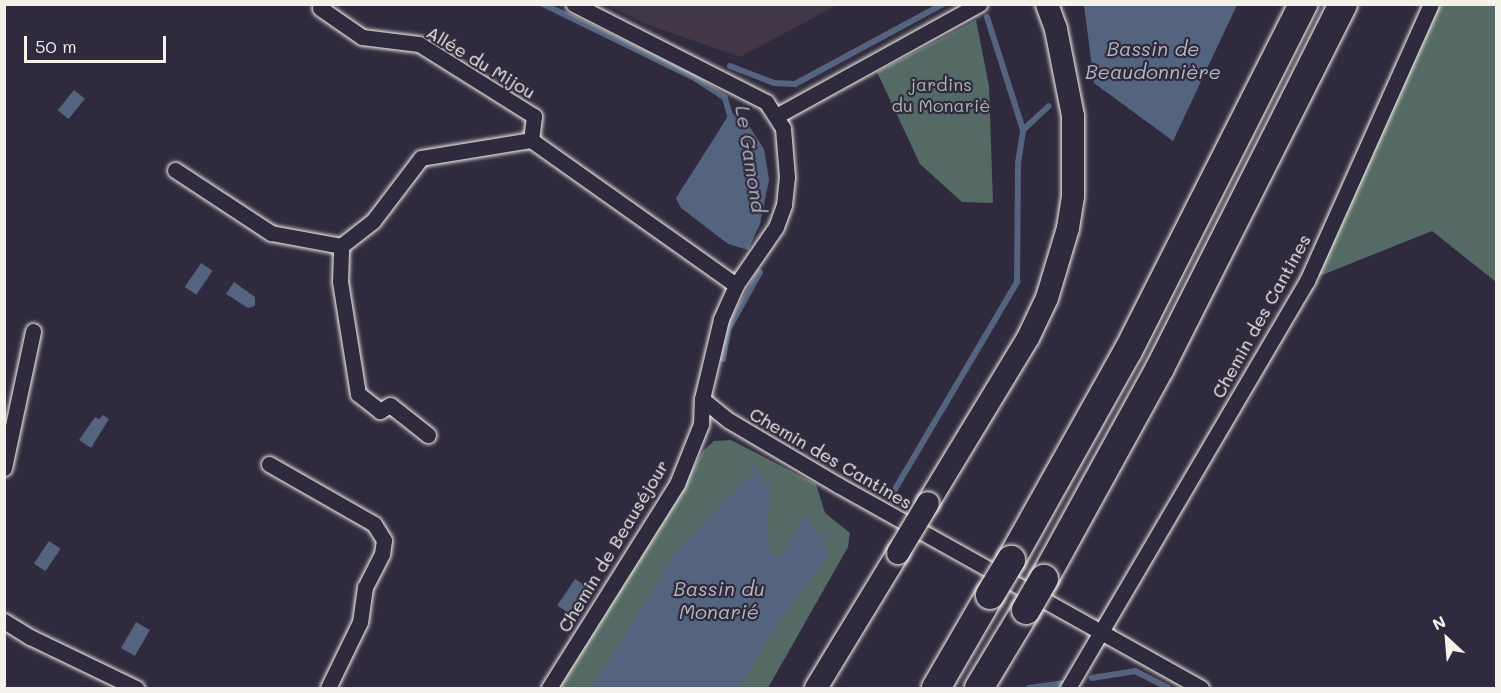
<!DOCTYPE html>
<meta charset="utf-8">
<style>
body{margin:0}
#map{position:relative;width:1501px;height:693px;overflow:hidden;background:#2f2a3d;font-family:Mali,sans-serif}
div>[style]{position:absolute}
.built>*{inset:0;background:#423747}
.green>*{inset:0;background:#556a64}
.water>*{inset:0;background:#54637e;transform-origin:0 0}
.stream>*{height:6px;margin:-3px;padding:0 3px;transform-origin:3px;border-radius:3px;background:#54637e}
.roads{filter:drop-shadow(0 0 2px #f4f1e8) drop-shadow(0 0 2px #f4f1e8)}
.street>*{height:15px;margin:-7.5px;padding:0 7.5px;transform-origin:7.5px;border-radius:7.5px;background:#2f2a3d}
.secondary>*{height:22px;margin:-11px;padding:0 11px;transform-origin:11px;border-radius:11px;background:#2f2a3d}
.highway>*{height:28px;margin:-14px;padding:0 14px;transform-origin:14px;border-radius:14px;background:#2f2a3d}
.bridges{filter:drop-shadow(0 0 2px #f4f1e8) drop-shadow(0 0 2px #f4f1e8)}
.secondary-bridge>*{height:22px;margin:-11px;padding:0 11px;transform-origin:11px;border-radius:11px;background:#2f2a3d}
.highway-bridge>*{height:28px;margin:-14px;padding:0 14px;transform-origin:14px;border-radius:14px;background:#2f2a3d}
span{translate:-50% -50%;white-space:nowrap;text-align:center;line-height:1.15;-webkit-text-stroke:4.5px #2f2a3d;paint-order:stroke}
.street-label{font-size:18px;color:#f4f1e8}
.park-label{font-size:18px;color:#acb4ad}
.water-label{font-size:20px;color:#b4b8be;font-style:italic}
.frame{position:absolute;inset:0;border:6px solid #f4f1e8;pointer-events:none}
.north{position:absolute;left:1417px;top:609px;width:60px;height:60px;-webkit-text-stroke:4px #2f2a3d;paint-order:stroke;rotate:334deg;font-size:16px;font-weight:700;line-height:24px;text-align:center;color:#f4f1e8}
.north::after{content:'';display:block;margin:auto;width:21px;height:27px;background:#f4f1e8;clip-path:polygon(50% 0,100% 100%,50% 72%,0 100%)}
.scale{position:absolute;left:24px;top:36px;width:142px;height:27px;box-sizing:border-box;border:3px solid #f4f1e8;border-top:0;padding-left:8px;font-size:18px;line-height:21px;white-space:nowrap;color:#f4f1e8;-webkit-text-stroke:4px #2f2a3d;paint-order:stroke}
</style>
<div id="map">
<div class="built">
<i style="clip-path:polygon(608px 5px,837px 5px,740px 57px,646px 24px)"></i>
</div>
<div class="green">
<i style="clip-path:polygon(1431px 5px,1496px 5px,1496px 282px,1432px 231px,1307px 281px)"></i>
<i style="clip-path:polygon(976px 20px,989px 86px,993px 203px,962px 202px,920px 164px,877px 72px)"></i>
<i style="clip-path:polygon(731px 440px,816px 484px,825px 513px,850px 533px,848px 547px,768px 688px,559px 688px,703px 451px,714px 441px)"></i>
</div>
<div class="water">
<i style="clip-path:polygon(1084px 5px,1237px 5px,1173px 141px,1094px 83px)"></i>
<i style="left:74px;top:90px;width:14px;height:26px;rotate:39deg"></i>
<i style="clip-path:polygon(730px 113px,744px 118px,764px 149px,769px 180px,760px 224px,748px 250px,728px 244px,681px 208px,676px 198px)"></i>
<i style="left:201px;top:263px;width:14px;height:29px;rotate:34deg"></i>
<i style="clip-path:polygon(234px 282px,255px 297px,255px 306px,248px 308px,226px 294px)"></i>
<i style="clip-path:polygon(103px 415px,109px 419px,91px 448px,79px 440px,95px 417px,99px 419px)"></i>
<i style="clip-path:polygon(748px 477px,771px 486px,767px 524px,770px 553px,780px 558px,805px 514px,830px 555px,783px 616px,738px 688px,592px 688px,675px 553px)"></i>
<i style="left:49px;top:541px;width:14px;height:27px;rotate:34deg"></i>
<i style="left:575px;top:579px;width:14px;height:32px;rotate:34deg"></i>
<i style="left:136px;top:622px;width:16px;height:30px;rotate:30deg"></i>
</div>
<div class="stream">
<i style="left:543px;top:4px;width:167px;rotate:26deg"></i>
<i style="left:693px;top:77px;width:38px;rotate:33deg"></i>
<i style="left:725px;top:98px;width:22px;rotate:74deg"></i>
<i style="left:987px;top:17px;width:119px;rotate:72.3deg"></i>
<i style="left:730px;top:66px;width:47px;rotate:21.1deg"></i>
<i style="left:774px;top:83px;width:21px;rotate:3deg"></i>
<i style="left:795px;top:84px;width:168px;rotate:-28.4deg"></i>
<i style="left:723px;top:359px;width:29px;rotate:-80deg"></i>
<i style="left:728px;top:330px;width:66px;rotate:-61.1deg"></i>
<i style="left:755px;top:468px;width:20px;rotate:75deg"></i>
<i style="left:894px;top:491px;width:243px;rotate:-59.5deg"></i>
<i style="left:1017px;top:282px;width:119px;rotate:-89.5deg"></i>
<i style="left:1018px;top:163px;width:33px;rotate:-81deg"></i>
<i style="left:1023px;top:130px;width:35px;rotate:-43deg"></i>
<i style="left:816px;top:546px;width:14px;rotate:-51deg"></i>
<i style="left:1092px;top:678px;width:44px;rotate:-9.2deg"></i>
<i style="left:1135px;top:671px;width:37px;rotate:27deg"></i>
<i style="left:1029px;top:688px;width:34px;rotate:-8deg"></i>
</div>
<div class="roads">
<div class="street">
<i style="left:320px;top:8px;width:51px;rotate:34.6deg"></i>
<i style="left:362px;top:37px;width:57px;rotate:7deg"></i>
<i style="left:419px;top:44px;width:136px;rotate:32.1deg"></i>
<i style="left:534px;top:116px;width:24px;rotate:97deg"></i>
<i style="left:778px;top:115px;width:230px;rotate:-28.9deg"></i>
<i style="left:175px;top:170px;width:115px;rotate:33.3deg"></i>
<i style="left:271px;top:233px;width:71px;rotate:10.5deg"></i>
<i style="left:702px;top:399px;width:33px;rotate:39deg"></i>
<i style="left:728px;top:420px;width:128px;rotate:30.6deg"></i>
<i style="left:838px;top:485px;width:416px;rotate:29.2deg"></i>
<i style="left:428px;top:435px;width:48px;rotate:-141.7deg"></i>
<i style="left:390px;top:405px;width:12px;rotate:149deg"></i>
<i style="left:380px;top:411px;width:28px;rotate:-142deg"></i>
<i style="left:358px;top:394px;width:114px;rotate:-99.1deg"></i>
<i style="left:340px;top:281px;width:35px;rotate:-88deg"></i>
<i style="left:341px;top:246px;width:41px;rotate:-38deg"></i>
<i style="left:373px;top:221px;width:79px;rotate:-52.7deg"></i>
<i style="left:421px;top:158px;width:111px;rotate:-9.3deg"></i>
<i style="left:531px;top:140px;width:251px;rotate:35.3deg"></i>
<i style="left:269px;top:464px;width:121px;rotate:29.7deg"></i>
<i style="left:374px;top:524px;width:19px;rotate:58deg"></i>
<i style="left:384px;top:540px;width:14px;rotate:98deg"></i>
<i style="left:382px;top:554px;width:37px;rotate:117deg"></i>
<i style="left:365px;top:587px;width:35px;rotate:98deg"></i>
<i style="left:360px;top:622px;width:73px;rotate:115.9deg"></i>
<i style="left:4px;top:468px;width:140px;rotate:-78deg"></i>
<i style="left:4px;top:621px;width:31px;rotate:32deg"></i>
<i style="left:30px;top:637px;width:118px;rotate:25.7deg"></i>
<i style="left:549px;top:688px;width:241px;rotate:-57.9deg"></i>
<i style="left:677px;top:484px;width:65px;rotate:-68.2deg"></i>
<i style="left:701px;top:424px;width:25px;rotate:-88deg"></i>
<i style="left:702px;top:399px;width:82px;rotate:-76.6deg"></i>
<i style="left:721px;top:319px;width:37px;rotate:-66deg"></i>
<i style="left:736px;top:285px;width:70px;rotate:-55.4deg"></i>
<i style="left:776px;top:227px;width:23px;rotate:-70deg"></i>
<i style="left:784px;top:205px;width:28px;rotate:-84deg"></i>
<i style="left:787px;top:177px;width:49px;rotate:-94.7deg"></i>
<i style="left:783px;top:128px;width:31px;rotate:-123deg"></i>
<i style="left:766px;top:102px;width:216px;rotate:-153deg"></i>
<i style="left:1068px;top:688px;width:472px;rotate:-59.6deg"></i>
<i style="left:1307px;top:281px;width:303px;rotate:-65.9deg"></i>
</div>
<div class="secondary">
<i style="left:928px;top:503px;width:193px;rotate:-58.8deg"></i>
<i style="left:1028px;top:338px;width:44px;rotate:-64.6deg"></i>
<i style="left:1047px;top:298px;width:73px;rotate:-73.3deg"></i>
<i style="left:1068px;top:228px;width:32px;rotate:-81deg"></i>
<i style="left:1073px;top:196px;width:80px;rotate:-90deg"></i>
<i style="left:1073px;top:116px;width:89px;rotate:-101.1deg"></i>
<i style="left:1056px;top:29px;width:27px;rotate:-110deg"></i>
<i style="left:816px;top:688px;width:158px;rotate:-58.7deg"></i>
</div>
<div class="highway">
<i style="left:1011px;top:560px;width:240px;rotate:-60.8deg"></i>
<i style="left:1128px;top:351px;width:389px;rotate:-63.2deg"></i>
<i style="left:1044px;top:579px;width:241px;rotate:-61.2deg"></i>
<i style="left:1160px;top:368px;width:407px;rotate:-63.3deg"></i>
<i style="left:936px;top:688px;width:108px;rotate:-59.9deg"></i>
<i style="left:979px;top:688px;width:91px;rotate:-58.9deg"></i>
</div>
</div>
<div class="bridges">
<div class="secondary-bridge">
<i style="left:898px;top:553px;width:58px;rotate:-59deg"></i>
</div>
<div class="highway-bridge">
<i style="left:990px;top:595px;width:41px;rotate:-59deg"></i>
<i style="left:1026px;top:610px;width:36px;rotate:-60deg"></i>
</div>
</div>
<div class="street-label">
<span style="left:481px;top:62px;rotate:31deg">Allée du Mijou</span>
<span style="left:1261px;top:316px;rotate:-61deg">Chemin des Cantines</span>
<span style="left:831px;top:458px;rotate:30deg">Chemin des Cantines</span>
<span style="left:613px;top:546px;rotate:-59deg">Chemin de Beauséjour</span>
</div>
<div class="park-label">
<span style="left:941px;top:95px">jardins<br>du Monariè</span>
</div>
<div class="water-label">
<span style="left:1153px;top:60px">Bassin de<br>Beaudonnière</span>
<span style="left:751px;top:159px;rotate:81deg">Le Gamond</span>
<span style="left:719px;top:600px">Bassin du<br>Monarié</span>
</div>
<div class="frame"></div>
<div class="north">N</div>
<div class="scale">50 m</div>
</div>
